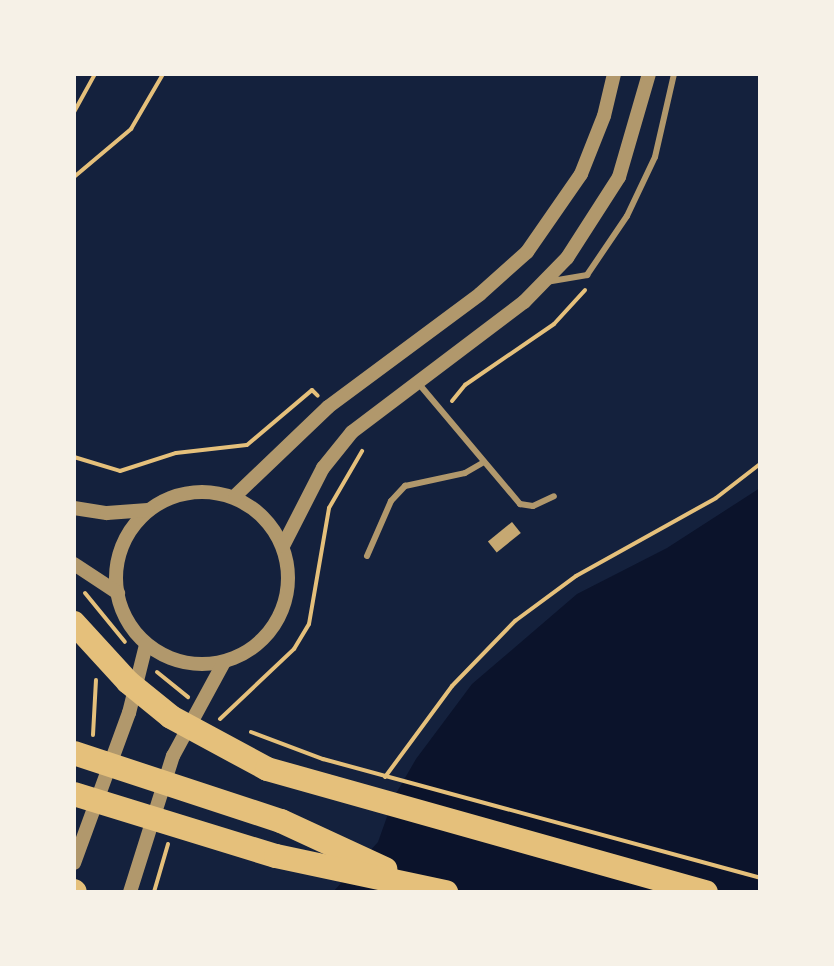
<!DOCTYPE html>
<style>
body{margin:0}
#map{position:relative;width:834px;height:966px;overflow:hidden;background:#14213d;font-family:Karla,sans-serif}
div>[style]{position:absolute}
.water>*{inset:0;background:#0b132b}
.building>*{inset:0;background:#c6a872;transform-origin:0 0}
.path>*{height:4px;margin:-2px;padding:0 2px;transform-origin:2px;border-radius:2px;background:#e5c07b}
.service>*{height:6px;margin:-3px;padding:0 3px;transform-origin:3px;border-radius:3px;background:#b1986c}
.tertiary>*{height:14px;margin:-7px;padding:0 7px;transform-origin:7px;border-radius:7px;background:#b1986c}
.tertiary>.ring{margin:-7px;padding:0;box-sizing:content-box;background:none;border:14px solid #b1986c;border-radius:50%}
.motorway>*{height:24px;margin:-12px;padding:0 12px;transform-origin:12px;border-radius:12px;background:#e5c07b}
span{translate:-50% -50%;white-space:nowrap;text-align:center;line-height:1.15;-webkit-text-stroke:6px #f6f1e7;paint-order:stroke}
.frame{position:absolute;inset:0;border:76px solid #f6f1e7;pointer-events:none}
</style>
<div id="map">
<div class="water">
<i style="clip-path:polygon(760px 488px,760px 892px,333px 892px,378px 842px,394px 797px,416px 759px,472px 684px,577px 594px,667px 548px)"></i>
</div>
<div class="building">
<i style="left:512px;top:522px;width:14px;height:31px;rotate:51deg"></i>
</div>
<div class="path">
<i style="left:74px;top:112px;width:43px;rotate:-61.1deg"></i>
<i style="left:74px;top:177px;width:75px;rotate:-40.1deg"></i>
<i style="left:131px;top:129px;width:64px;rotate:-59.8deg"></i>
<i style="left:452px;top:401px;width:21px;rotate:-51deg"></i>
<i style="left:465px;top:385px;width:108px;rotate:-34.4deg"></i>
<i style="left:554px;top:324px;width:46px;rotate:-47.6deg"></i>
<i style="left:74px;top:457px;width:48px;rotate:16.9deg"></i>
<i style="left:120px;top:471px;width:59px;rotate:-17.8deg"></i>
<i style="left:176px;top:453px;width:71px;rotate:-6.4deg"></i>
<i style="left:247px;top:445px;width:85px;rotate:-40.2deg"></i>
<i style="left:312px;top:390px;width:8px;rotate:45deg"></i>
<i style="left:85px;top:593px;width:63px;rotate:50.8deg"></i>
<i style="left:157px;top:672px;width:40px;rotate:39deg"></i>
<i style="left:220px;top:719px;width:102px;rotate:-43.4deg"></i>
<i style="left:294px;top:649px;width:29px;rotate:-59deg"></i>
<i style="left:309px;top:624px;width:118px;rotate:-80.2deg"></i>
<i style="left:329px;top:508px;width:66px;rotate:-59.9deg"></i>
<i style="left:251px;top:732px;width:77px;rotate:20.6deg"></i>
<i style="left:323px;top:759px;width:453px;rotate:15.2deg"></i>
<i style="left:93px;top:735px;width:55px;rotate:-86.9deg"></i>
<i style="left:385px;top:777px;width:113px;rotate:-53.6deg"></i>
<i style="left:452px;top:686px;width:91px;rotate:-45.9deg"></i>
<i style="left:515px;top:621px;width:76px;rotate:-36.4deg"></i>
<i style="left:576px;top:576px;width:160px;rotate:-29.1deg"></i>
<i style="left:716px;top:498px;width:56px;rotate:-37.7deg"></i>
<i style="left:154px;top:892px;width:50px;rotate:-73.7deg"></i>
</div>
<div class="service">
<i style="left:546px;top:282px;width:42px;rotate:-9.7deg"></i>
<i style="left:587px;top:275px;width:71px;rotate:-55.9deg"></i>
<i style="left:627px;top:216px;width:65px;rotate:-64.6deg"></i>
<i style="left:655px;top:157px;width:85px;rotate:-77.1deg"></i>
<i style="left:419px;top:384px;width:157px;rotate:49.9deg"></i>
<i style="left:520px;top:504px;width:13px;rotate:9deg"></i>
<i style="left:533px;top:506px;width:23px;rotate:-25deg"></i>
<i style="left:367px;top:556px;width:60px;rotate:-66.4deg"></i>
<i style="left:391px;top:501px;width:21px;rotate:-47deg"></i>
<i style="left:405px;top:486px;width:61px;rotate:-12.2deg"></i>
<i style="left:465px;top:473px;width:22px;rotate:-30deg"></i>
</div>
<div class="tertiary">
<i class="ring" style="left:116px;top:492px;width:158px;height:158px"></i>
<i style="left:235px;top:496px;width:129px;rotate:-43.7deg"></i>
<i style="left:328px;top:407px;width:189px;rotate:-36.6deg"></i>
<i style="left:480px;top:294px;width:63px;rotate:-41.8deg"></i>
<i style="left:527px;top:252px;width:95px;rotate:-55.3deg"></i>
<i style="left:581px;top:174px;width:62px;rotate:-68.4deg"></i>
<i style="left:604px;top:116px;width:43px;rotate:-76.6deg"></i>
<i style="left:74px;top:508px;width:33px;rotate:9deg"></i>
<i style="left:107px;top:513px;width:41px;rotate:-4.2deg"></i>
<i style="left:283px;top:546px;width:88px;rotate:-62.9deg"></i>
<i style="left:323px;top:468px;width:46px;rotate:-51.1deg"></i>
<i style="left:352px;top:432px;width:216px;rotate:-37.1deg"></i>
<i style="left:524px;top:302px;width:62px;rotate:-45.7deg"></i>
<i style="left:567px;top:258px;width:96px;rotate:-57.3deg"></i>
<i style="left:619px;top:177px;width:107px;rotate:-73.8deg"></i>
<i style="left:74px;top:564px;width:53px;rotate:33.4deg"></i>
<i style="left:74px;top:863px;width:160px;rotate:-69.9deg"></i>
<i style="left:129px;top:713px;width:70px;rotate:-76deg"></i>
<i style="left:130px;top:892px;width:143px;rotate:-72.5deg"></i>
<i style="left:173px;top:756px;width:107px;rotate:-61.5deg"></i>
</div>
<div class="motorway">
<i style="left:74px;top:623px;width:80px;rotate:47.5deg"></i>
<i style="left:128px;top:682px;width:55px;rotate:39.1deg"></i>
<i style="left:171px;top:717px;width:109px;rotate:28.4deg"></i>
<i style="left:267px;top:769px;width:456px;rotate:15.7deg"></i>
<i style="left:74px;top:753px;width:218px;rotate:18.2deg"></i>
<i style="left:281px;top:821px;width:115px;rotate:24.8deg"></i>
<i style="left:74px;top:794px;width:211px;rotate:17.1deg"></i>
<i style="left:276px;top:856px;width:174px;rotate:12deg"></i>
<i style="left:74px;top:891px;width:1px;rotate:45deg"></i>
</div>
<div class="frame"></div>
</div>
